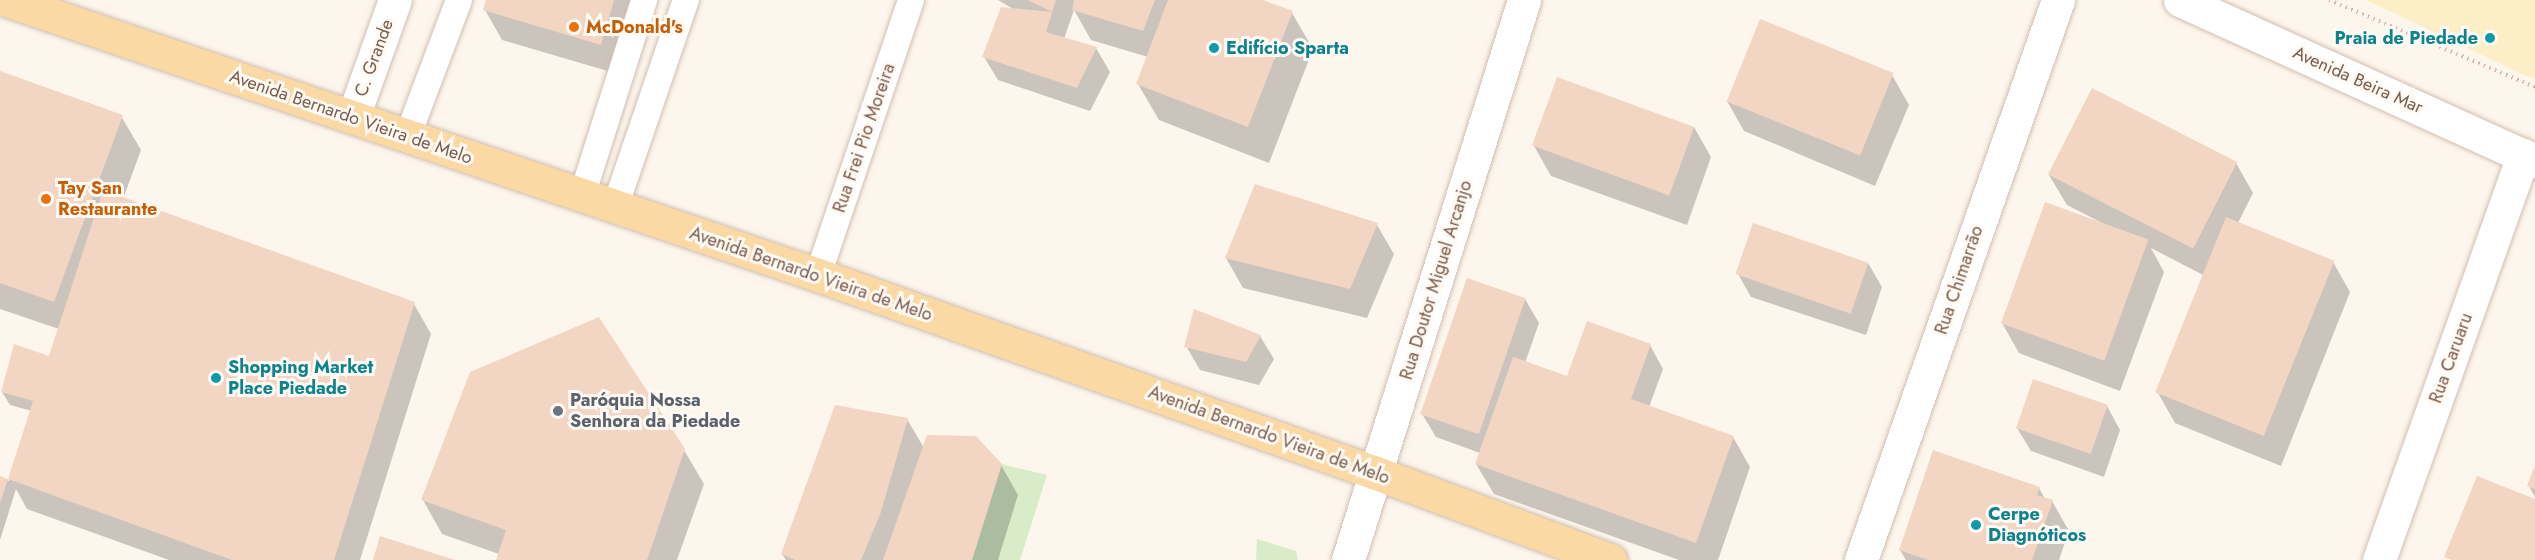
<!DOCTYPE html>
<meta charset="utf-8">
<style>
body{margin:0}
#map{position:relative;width:2535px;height:560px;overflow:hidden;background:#fdf6ec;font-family:Jost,sans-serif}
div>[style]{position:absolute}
.green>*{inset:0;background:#d8ecc9}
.sand>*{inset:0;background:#fcefc7}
.shadow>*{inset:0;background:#0003}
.building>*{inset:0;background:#f3d5c3;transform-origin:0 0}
.path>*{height:4px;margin-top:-2px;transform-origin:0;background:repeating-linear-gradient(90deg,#d9b8a5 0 1.5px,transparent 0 6px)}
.roads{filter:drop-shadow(0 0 2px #d1beb0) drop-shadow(0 0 2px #d1beb0)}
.service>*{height:26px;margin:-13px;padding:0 13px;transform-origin:13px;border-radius:13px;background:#fff}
.minor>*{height:33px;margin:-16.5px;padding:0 16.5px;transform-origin:16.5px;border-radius:16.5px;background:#fff}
.secondary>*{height:33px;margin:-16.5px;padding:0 16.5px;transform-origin:16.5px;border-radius:16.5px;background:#fff}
.primary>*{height:33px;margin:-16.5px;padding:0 16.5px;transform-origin:16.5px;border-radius:16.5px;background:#fbd9a5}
.dots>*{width:16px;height:16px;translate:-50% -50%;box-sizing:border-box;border:3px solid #fffaf3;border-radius:50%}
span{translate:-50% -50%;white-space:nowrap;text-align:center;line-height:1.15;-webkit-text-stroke:6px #fffaf3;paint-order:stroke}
.food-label{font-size:18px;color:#c56008;font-weight:700}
.left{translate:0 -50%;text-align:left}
.culture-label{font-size:18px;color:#0d838f;font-weight:700}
.right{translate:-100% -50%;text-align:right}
.street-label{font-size:18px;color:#7a5c4d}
.worship-label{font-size:18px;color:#5b616d;font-weight:700}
</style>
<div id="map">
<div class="green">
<i style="clip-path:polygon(1002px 464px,1047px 475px,1020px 560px,972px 560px)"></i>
<i style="clip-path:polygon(1257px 539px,1296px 551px,1298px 560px,1256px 560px)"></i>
</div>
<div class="sand">
<i style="clip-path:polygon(2366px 0,2535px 0,2535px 79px,2524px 75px)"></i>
</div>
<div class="shadow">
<i style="clip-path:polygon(487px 0,639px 0,618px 74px,502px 40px,485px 10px)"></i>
<i style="clip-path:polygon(998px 0,1259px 0,1292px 13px,1313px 49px,1269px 163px,1159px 120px,1138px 84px,1148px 57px,1091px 40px,1074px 10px,1064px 39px,1096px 48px,1110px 72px,1090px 111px,998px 80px,984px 57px,1015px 10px)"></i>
<i style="clip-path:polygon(0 72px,121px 116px,141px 150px,123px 199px,414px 304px,431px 334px,360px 560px,169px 560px,27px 509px,16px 489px,0 540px,0 478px,9px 481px,32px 411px,10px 405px,2px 392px,49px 358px,59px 329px,0 309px)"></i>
<i style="clip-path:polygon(1892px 75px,1909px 105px,1875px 186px,1744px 131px,1727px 101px)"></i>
<i style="clip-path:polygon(1694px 127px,1711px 157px,1687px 225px,1551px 176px,1534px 146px)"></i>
<i style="clip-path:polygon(2236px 163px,2253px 193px,2238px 223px,2333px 262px,2350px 292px,2281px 466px,2175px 423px,2158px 393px,2205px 276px,2151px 248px,2164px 272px,2120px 391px,2019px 353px,2002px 323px,2102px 223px,2067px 205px,2049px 175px)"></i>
<i style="clip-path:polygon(1377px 225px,1394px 254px,1367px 318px,1243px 288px,1226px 258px)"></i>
<i style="clip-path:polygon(1868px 263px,1882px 287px,1866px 335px,1751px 297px,1738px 274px)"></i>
<i style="clip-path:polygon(1525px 299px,1539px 323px,1525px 363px,1568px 378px,1650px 345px,1663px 369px,1649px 407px,1733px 437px,1750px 467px,1718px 560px,1679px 560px,1494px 494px,1476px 464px,1480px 453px,1436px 437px,1422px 414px)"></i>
<i style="clip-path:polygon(1260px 336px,1274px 359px,1259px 385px,1200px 370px,1186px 346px)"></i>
<i style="clip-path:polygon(2107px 406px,2120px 430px,2104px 477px,2031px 451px,2017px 428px)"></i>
<i style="clip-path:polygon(907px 419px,924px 448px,1001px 465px,1018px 495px,998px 560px,786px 560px,782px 554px)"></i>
<i style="clip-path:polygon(684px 450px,704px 484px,677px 560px,497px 560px,499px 554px,442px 534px,423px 500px)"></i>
<i style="clip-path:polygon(2535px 468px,2535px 497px,2529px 486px)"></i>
<i style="clip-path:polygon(2039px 488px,2045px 499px,2052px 501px,2069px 531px,2059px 560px,1906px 560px,1900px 550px)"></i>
</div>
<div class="building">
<i style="clip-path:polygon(486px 0,614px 0,601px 45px,483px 10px)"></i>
<i style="clip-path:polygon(1028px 0,1056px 0,1046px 32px,1097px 47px,1077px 88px,982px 57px,1001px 7px,1052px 12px)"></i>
<i style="clip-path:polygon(1074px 0,1155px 0,1143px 31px,1072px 10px)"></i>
<i style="clip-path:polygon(1168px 0,1263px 0,1293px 11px,1248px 127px,1136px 84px)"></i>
<i style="left:1760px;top:19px;width:144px;height:89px;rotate:22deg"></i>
<i style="clip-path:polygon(0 71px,123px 115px,54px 302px,0 283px)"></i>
<i style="left:1557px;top:77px;width:146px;height:73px;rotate:20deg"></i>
<i style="left:2092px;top:88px;width:163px;height:97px;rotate:27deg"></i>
<i style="clip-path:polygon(1255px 184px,1378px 223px,1350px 289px,1225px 258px)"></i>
<i style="clip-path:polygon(103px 190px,415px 302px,334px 560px,232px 560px,8px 479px,33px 401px,1px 392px,14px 344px,49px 356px)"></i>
<i style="left:2045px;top:202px;width:110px;height:129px;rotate:20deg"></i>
<i style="left:2226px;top:217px;width:117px;height:189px;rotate:22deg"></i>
<i style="left:1753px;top:223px;width:122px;height:54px;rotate:19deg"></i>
<i style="left:1467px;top:278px;width:62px;height:144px;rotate:19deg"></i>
<i style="clip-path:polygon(1194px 309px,1261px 335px,1246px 362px,1184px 347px)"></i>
<i style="clip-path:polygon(599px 317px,685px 449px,647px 560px,496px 560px,506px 530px,421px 500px,470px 372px)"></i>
<i style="clip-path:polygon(1587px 321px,1651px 344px,1631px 399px,1734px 436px,1696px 543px,1475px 464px,1513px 357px,1567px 376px)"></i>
<i style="left:2033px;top:379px;width:79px;height:52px;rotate:19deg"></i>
<i style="clip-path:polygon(835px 405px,908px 418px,881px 512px,861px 560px,795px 560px,781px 554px)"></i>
<i style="clip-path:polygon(927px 435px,976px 436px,1002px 464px,972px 560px,883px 560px)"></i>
<i style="clip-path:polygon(1933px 450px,2040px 487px,2037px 495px,2053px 500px,2032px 560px,1928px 560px,1899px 550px)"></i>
<i style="clip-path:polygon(2535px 465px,2535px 489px,2527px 486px)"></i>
<i style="clip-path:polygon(0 476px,8px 479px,0 503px)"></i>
<i style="clip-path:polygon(2477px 476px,2535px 499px,2535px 560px,2452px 560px,2444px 557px)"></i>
<i style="clip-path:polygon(380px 536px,455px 560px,373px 560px)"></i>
</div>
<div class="path">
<i style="left:2329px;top:0;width:224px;rotate:22.9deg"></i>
</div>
<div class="roads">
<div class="service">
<i style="left:408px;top:135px;width:144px;rotate:-69.3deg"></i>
<i style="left:582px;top:196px;width:206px;rotate:-72.4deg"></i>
<i style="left:615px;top:207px;width:219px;rotate:-71.1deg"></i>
<i style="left:818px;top:275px;width:290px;rotate:-71.3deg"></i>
</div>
<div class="minor">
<i style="left:2180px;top:0;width:390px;rotate:24.4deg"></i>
<i style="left:353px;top:117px;width:124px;rotate:-70.3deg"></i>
<i style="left:1861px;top:560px;width:594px;rotate:-70.62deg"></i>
<i style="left:2379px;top:560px;width:430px;rotate:-70.4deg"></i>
</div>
<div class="secondary">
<i style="left:1348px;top:560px;width:587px;rotate:-72.55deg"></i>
</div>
<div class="primary">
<i style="left:7px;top:0;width:856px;rotate:18.73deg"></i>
<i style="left:818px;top:275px;width:592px;rotate:19.54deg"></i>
<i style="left:1376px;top:473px;width:250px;rotate:20.4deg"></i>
</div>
</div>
<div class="dots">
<i style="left:574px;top:27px;background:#e8710a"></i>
<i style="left:2490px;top:38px;background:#0f9aa8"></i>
<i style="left:1214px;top:48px;background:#0f9aa8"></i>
<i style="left:46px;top:199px;background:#e8710a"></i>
<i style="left:216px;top:378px;background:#0f9aa8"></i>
<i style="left:558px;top:411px;background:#6b7280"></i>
<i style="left:1976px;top:525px;background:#0f9aa8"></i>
</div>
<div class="food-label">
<span class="left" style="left:586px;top:27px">McDonald's</span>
<span class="left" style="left:58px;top:199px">Tay San<br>Restaurante</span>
</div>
<div class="culture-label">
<span class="right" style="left:2478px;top:38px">Praia de Piedade</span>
<span class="left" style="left:1226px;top:48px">Edifício Sparta</span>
<span class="left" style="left:228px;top:378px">Shopping Market<br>Place Piedade</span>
<span class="left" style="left:1988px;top:525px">Cerpe<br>Diagnóticos</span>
</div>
<div class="street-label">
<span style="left:374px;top:58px;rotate:-70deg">C. Grande</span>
<span style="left:2358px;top:80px;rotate:24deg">Avenida Beira Mar</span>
<span style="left:351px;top:117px;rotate:19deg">Avenida Bernardo Vieira de Melo</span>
<span style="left:864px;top:138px;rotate:-71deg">Rua Frei Pio Moreira</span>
<span style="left:811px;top:274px;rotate:19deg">Avenida Bernardo Vieira de Melo</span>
<span style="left:1436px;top:280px;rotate:-73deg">Rua Doutor Miguel Arcanjo</span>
<span style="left:1959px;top:280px;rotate:-71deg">Rua Chimarrão</span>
<span style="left:2451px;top:358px;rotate:-70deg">Rua Caruaru</span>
<span style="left:1269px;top:435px;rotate:20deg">Avenida Bernardo Vieira de Melo</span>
</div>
<div class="worship-label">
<span class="left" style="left:570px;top:411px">Paróquia Nossa<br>Senhora da Piedade</span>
</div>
</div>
